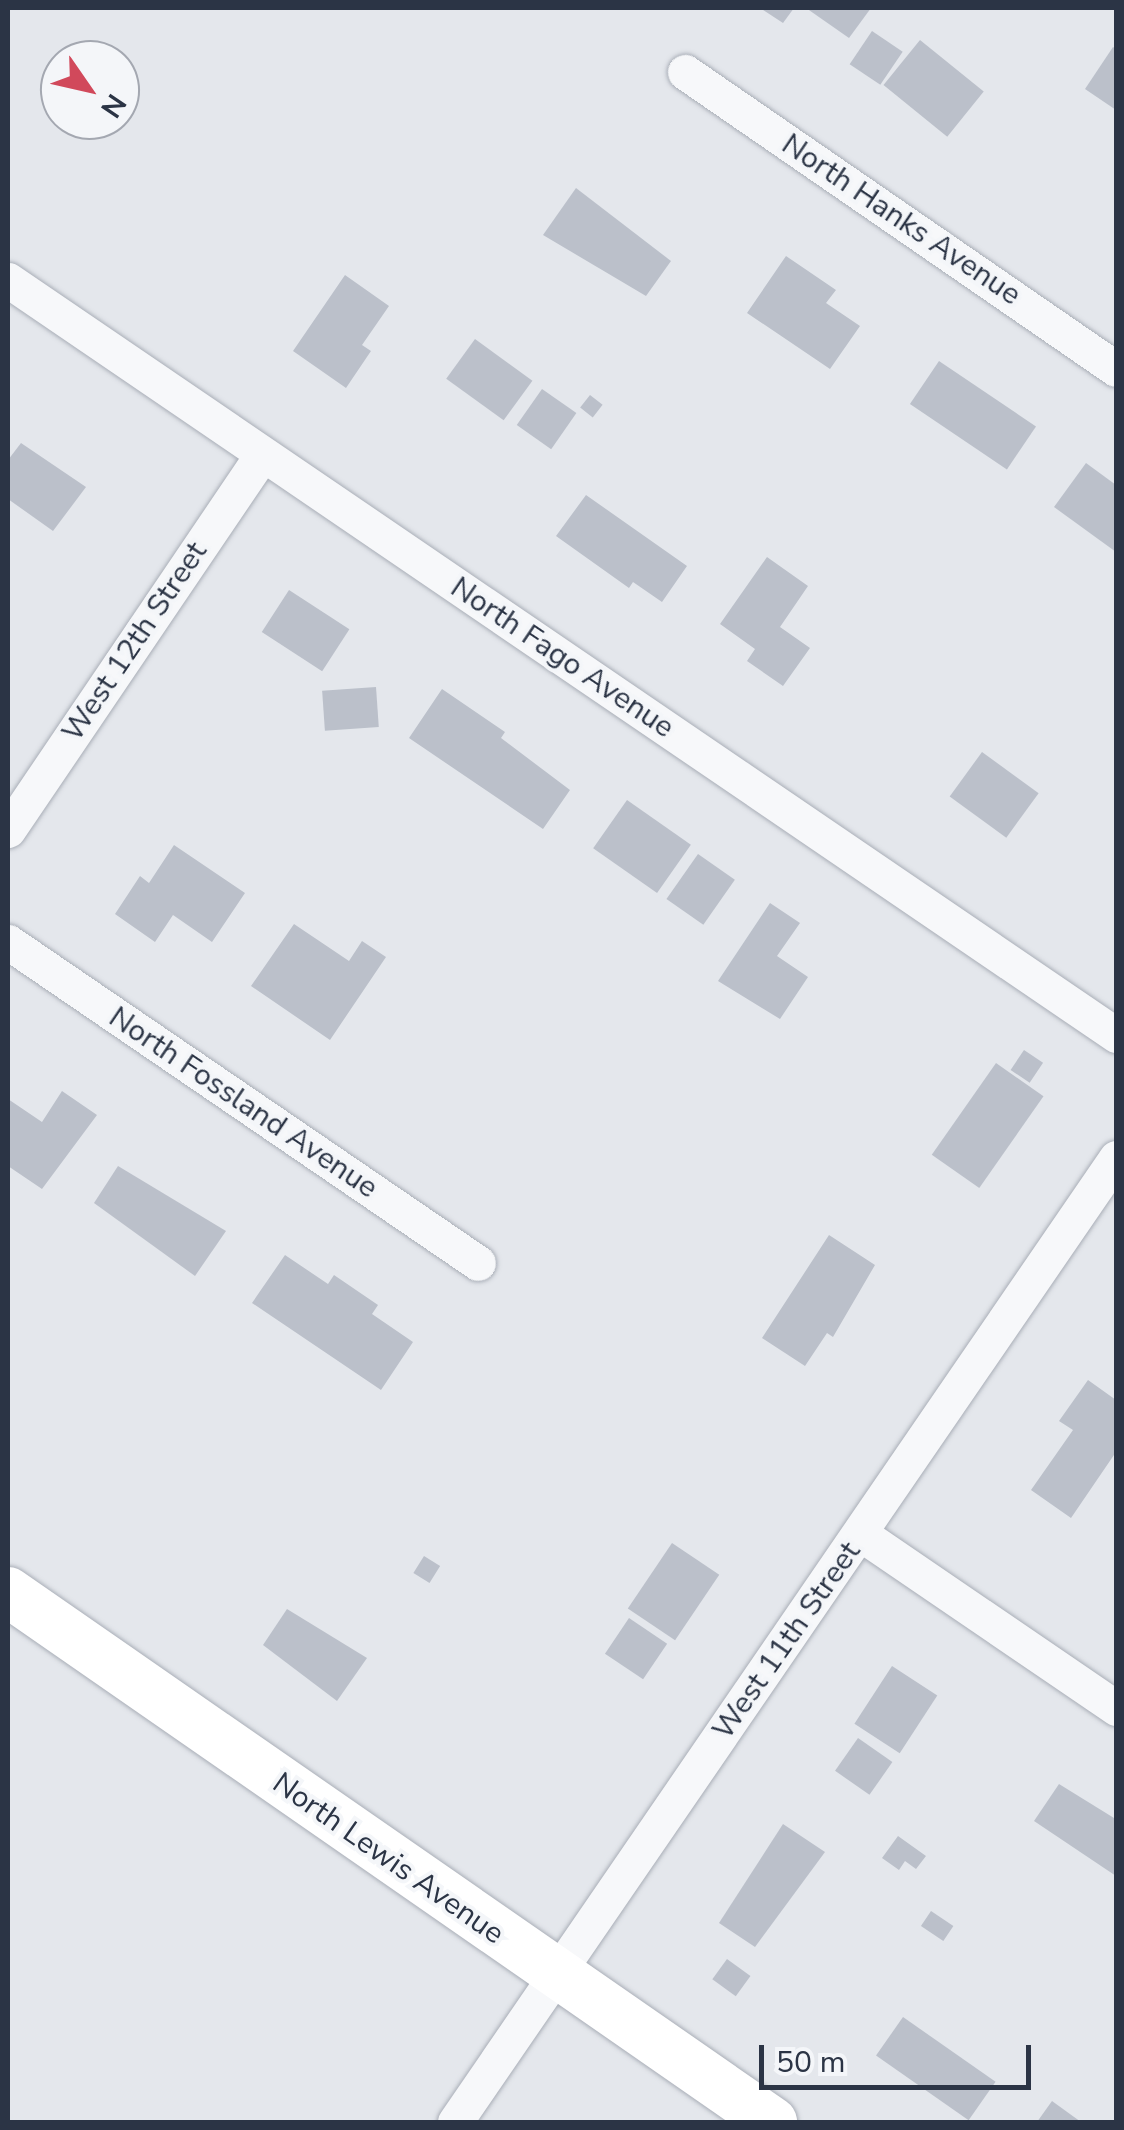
<!DOCTYPE html>
<style>
body{margin:0}
#map{position:relative;width:1124px;height:2130px;overflow:hidden;background:#e4e7ec;font-family:"Nunito Sans",sans-serif}
div>[style]{position:absolute}
.building>*{inset:0;background:#bbc0ca;transform-origin:0 0}
.roads{filter:drop-shadow(0 0 2px #a9aeb7) drop-shadow(0 0 2px #a9aeb7)}
.street>*{height:35px;margin:-17.5px;padding:0 17.5px;transform-origin:17.5px;border-radius:17.5px;background:#f7f8fa}
.secondary>*{height:50px;margin:-25px;padding:0 25px;transform-origin:25px;border-radius:25px;background:#fff}
span{translate:-50% -50%;white-space:nowrap;text-align:center;line-height:1.15;-webkit-text-stroke:8px #f4f6f9;paint-order:stroke}
.street-label{font-size:30px;color:#2b3445}
.frame{position:absolute;inset:0;border:10px solid #2b3445;pointer-events:none}
.north{position:absolute;left:40px;top:40px;width:100px;height:100px;box-sizing:border-box;background:#f4f6f9;border:2px solid #a4a8b1;border-radius:50%;rotate:124deg;font-size:28px;font-weight:700;line-height:40px;text-align:center;color:#2b3445}
.north::after{content:'';display:block;margin:auto;width:35px;height:45px;background:#d1495b;clip-path:polygon(50% 0,100% 100%,50% 72%,0 100%)}
.scale{position:absolute;left:759px;top:2045px;width:272px;height:45px;box-sizing:border-box;border:5px solid #2b3445;border-top:0;padding-left:12px;font-size:30px;line-height:35px;white-space:nowrap;color:#2b3445;-webkit-text-stroke:8px #f4f6f9;paint-order:stroke}
</style>
<div id="map">
<div class="building">
<i style="clip-path:polygon(760px 8px,794px 8px,783px 23px)"></i>
<i style="clip-path:polygon(806px 8px,871px 8px,849px 38px)"></i>
<i style="left:872px;top:31px;width:37px;height:40px;rotate:34deg"></i>
<i style="left:920px;top:40px;width:82px;height:58px;rotate:39deg"></i>
<i style="clip-path:polygon(1113px 47px,1116px 49px,1116px 110px,1085px 89px)"></i>
<i style="clip-path:polygon(576px 188px,671px 261px,646px 296px,543px 235px)"></i>
<i style="clip-path:polygon(786px 256px,836px 290px,826px 303px,860px 326px,830px 369px,747px 313px)"></i>
<i style="clip-path:polygon(345px 275px,389px 306px,362px 345px,371px 351px,346px 388px,293px 351px)"></i>
<i style="left:475px;top:339px;width:71px;height:49px;rotate:36deg"></i>
<i style="left:939px;top:361px;width:117px;height:52px;rotate:34deg"></i>
<i style="left:542px;top:389px;width:42px;height:44px;rotate:35deg"></i>
<i style="left:590px;top:395px;width:16px;height:16px;rotate:38deg"></i>
<i style="clip-path:polygon(21px 443px,86px 487px,53px 531px,8px 499px,8px 460px)"></i>
<i style="clip-path:polygon(1086px 463px,1116px 485px,1116px 552px,1054px 507px)"></i>
<i style="clip-path:polygon(586px 495px,687px 566px,662px 602px,633px 582px,629px 588px,556px 536px)"></i>
<i style="clip-path:polygon(767px 557px,808px 586px,780px 627px,810px 648px,783px 686px,747px 661px,755px 649px,720px 624px)"></i>
<i style="left:289px;top:590px;width:72px;height:50px;rotate:33deg"></i>
<i style="left:376px;top:687px;width:40px;height:54px;rotate:86deg"></i>
<i style="clip-path:polygon(442px 689px,505px 732px,501px 738px,570px 790px,543px 829px,409px 738px)"></i>
<i style="left:982px;top:752px;width:70px;height:55px;rotate:36deg"></i>
<i style="left:627px;top:800px;width:78px;height:59px;rotate:35deg"></i>
<i style="clip-path:polygon(174px 845px,245px 893px,212px 942px,173px 915px,155px 942px,115px 914px,140px 876px,149px 883px)"></i>
<i style="left:698px;top:854px;width:45px;height:55px;rotate:35deg"></i>
<i style="clip-path:polygon(770px 903px,800px 923px,777px 956px,808px 977px,780px 1019px,718px 981px)"></i>
<i style="clip-path:polygon(294px 924px,349px 961px,362px 941px,386px 957px,330px 1040px,251px 986px)"></i>
<i style="left:1024px;top:1050px;width:23px;height:24px;rotate:34deg"></i>
<i style="left:996px;top:1063px;width:58px;height:112px;rotate:35deg"></i>
<i style="clip-path:polygon(62px 1091px,97px 1115px,42px 1189px,8px 1166px,8px 1099px,42px 1122px)"></i>
<i style="clip-path:polygon(118px 1166px,226px 1231px,195px 1276px,94px 1203px)"></i>
<i style="clip-path:polygon(829px 1235px,875px 1265px,833px 1337px,827px 1333px,805px 1366px,762px 1338px)"></i>
<i style="clip-path:polygon(285px 1255px,328px 1284px,334px 1275px,378px 1305px,372px 1314px,413px 1342px,381px 1390px,252px 1303px)"></i>
<i style="clip-path:polygon(1088px 1380px,1116px 1400px,1116px 1452px,1071px 1518px,1031px 1490px,1073px 1430px,1059px 1421px)"></i>
<i style="left:672px;top:1543px;width:57px;height:79px;rotate:34deg"></i>
<i style="left:424px;top:1556px;width:19px;height:20px;rotate:32deg"></i>
<i style="clip-path:polygon(287px 1609px,367px 1658px,337px 1701px,263px 1645px)"></i>
<i style="left:629px;top:1618px;width:46px;height:43px;rotate:34deg"></i>
<i style="left:892px;top:1666px;width:54px;height:69px;rotate:33deg"></i>
<i style="left:858px;top:1738px;width:42px;height:40px;rotate:35deg"></i>
<i style="clip-path:polygon(1059px 1784px,1114px 1818px,1116px 1876px,1034px 1821px)"></i>
<i style="clip-path:polygon(783px 1824px,825px 1852px,755px 1947px,719px 1923px)"></i>
<i style="clip-path:polygon(898px 1836px,926px 1856px,916px 1869px,905px 1861px,899px 1870px,882px 1858px)"></i>
<i style="left:931px;top:1911px;width:27px;height:18px;rotate:34deg"></i>
<i style="left:727px;top:1959px;width:29px;height:25px;rotate:36deg"></i>
<i style="left:903px;top:2017px;width:113px;height:47px;rotate:35deg"></i>
<i style="clip-path:polygon(1052px 2101px,1081px 2122px,1037px 2122px)"></i>
</div>
<div class="roads">
<div class="street">
<i style="left:685px;top:72px;width:523px;rotate:34.57deg"></i>
<i style="left:8px;top:280px;width:1341px;rotate:34.27deg"></i>
<i style="left:8px;top:830px;width:453px;rotate:-55.9deg"></i>
<i style="left:8px;top:942px;width:569px;rotate:34.33deg"></i>
<i style="left:861px;top:1534px;width:309px;rotate:34.3deg"></i>
<i style="left:455px;top:2122px;width:1169px;rotate:-55.56deg"></i>
</div>
<div class="secondary">
<i style="left:8px;top:1592px;width:930px;rotate:34.75deg"></i>
</div>
</div>
<div class="street-label">
<span style="left:901px;top:220px;rotate:34deg">North Hanks Avenue</span>
<span style="left:135px;top:642px;rotate:-56deg">West 12th Street</span>
<span style="left:562px;top:658px;rotate:34deg">North Fago Avenue</span>
<span style="left:243px;top:1103px;rotate:34deg">North Fossland Avenue</span>
<span style="left:787px;top:1641px;rotate:-55deg">West 11th Street</span>
<span style="left:388px;top:1859px;rotate:35deg">North Lewis Avenue</span>
</div>
<div class="frame"></div>
<div class="north">N</div>
<div class="scale">50 m</div>
</div>
